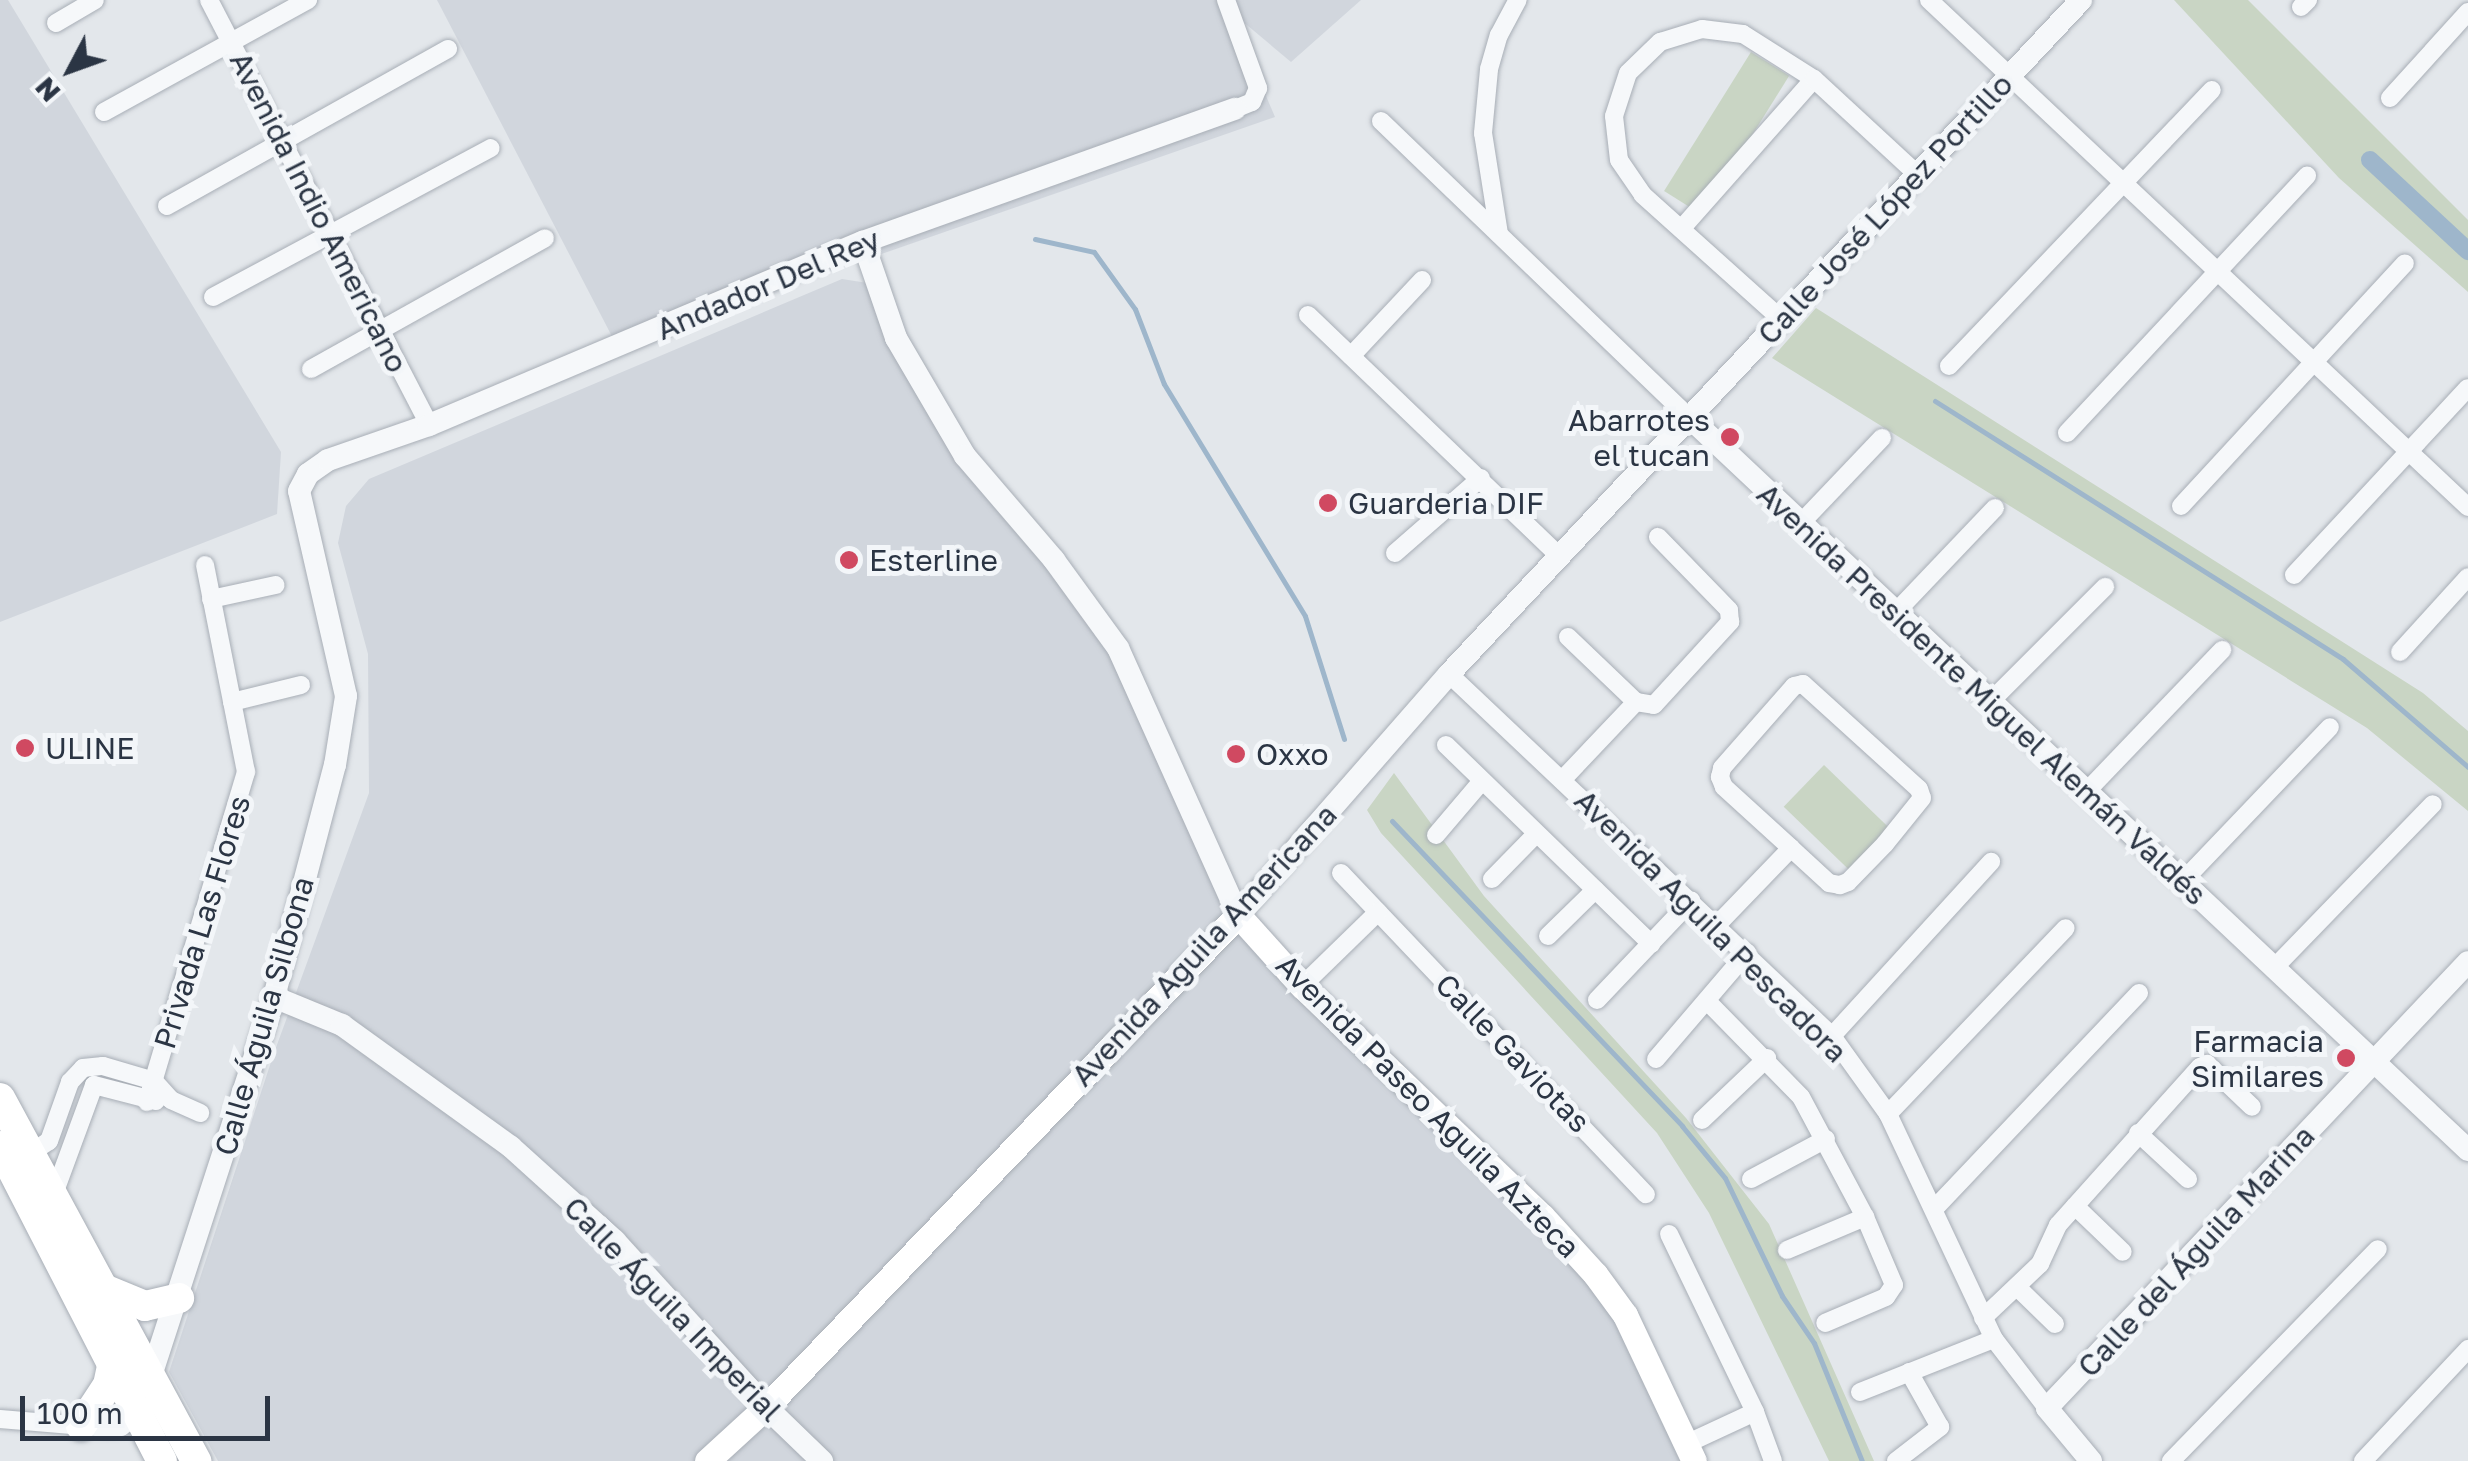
<!DOCTYPE html>
<meta charset="utf-8">
<style>
body{margin:0}
#map{position:relative;width:2468px;height:1461px;overflow:hidden;background:#e3e7eb;font-family:"Golos Text",sans-serif}
div>[style]{position:absolute}
.built>*{inset:0;background:#d1d6dd}
.green>*{inset:0;background:#c9d5c4;transform-origin:0 0}
.stream>*{height:5px;margin:-2.5px;padding:0 2.5px;transform-origin:2.5px;border-radius:2.5px;background:#9eb6cb}
.canal>*{height:18px;margin:-9px;padding:0 9px;transform-origin:9px;border-radius:9px;background:#9eb6cb}
.roads{filter:drop-shadow(0 0 2px #a8aeb6) drop-shadow(0 0 2px #a8aeb6)}
.minor>*{height:18px;margin:-9px;padding:0 9px;transform-origin:9px;border-radius:9px;background:#f6f8fa}
.tertiary>*{height:22px;margin:-11px;padding:0 11px;transform-origin:11px;border-radius:11px;background:#f6f8fa}
.secondary>*{height:25px;margin:-12.5px;padding:0 12.5px;transform-origin:12.5px;border-radius:12.5px;background:#fff}
.primary>*{height:30px;margin:-15px;padding:0 15px;transform-origin:15px;border-radius:15px;background:#fff}
.dots>*{width:28px;height:28px;translate:-50% -50%;box-sizing:border-box;border:5px solid #f3f6f9;border-radius:50%}
span{translate:-50% -50%;white-space:nowrap;text-align:center;line-height:1.15;-webkit-text-stroke:10px #f3f6f9;paint-order:stroke}
.street-label{font-size:30px;color:#2b3544}
.poi-label{font-size:30px;color:#2b3544}
.right{translate:-100% -50%;text-align:right}
.left{translate:0 -50%;text-align:left}
.north{position:absolute;left:20px;top:20px;width:100px;height:100px;-webkit-text-stroke:8px #f3f6f9;paint-order:stroke;rotate:229deg;font-size:28px;font-weight:700;line-height:40px;text-align:center;color:#2b3544}
.north::after{content:'';display:block;margin:auto;width:35px;height:45px;background:#2b3544;clip-path:polygon(50% 0,100% 100%,50% 72%,0 100%)}
.scale{position:absolute;left:20px;top:1396px;width:250px;height:45px;box-sizing:border-box;border:5px solid #2b3544;border-top:0;padding-left:12px;font-size:30px;line-height:35px;white-space:nowrap;color:#2b3544;-webkit-text-stroke:8px #f3f6f9;paint-order:stroke}
</style>
<div id="map">
<div class="built">
<i style="clip-path:polygon(0 0,8px 0,281px 452px,277px 514px,0 622px)"></i>
<i style="clip-path:polygon(437px 0,1225px 0,1275px 117px,617px 346px)"></i>
<i style="clip-path:polygon(1229px 0,1361px 0,1291px 62px,1235px 15px)"></i>
<i style="clip-path:polygon(842px 279px,880px 285px,942px 412px,1067px 566px,1235px 915px,1621px 1312px,1692px 1461px,218px 1461px,169px 1372px,274px 1053px,369px 793px,368px 654px,338px 543px,346px 506px,369px 479px)"></i>
</div>
<div class="green">
<i style="clip-path:polygon(2174px 0,2248px 0,2468px 220px,2468px 292px,2339px 178px)"></i>
<i style="left:1751px;top:52px;width:45px;height:164px;rotate:32deg"></i>
<i style="clip-path:polygon(1816px 308px,2423px 693px,2468px 731px,2468px 811px,2367px 728px,1772px 358px)"></i>
<i style="left:1824px;top:765px;width:98px;height:58px;rotate:44deg"></i>
<i style="clip-path:polygon(1394px 773px,1484px 896px,1686px 1118px,1769px 1224px,1874px 1461px,1829px 1461px,1709px 1213px,1657px 1133px,1381px 833px,1367px 810px)"></i>
</div>
<div class="stream">
<i style="left:1035px;top:239px;width:60px;rotate:12.4deg"></i>
<i style="left:1094px;top:252px;width:70px;rotate:54.3deg"></i>
<i style="left:1135px;top:309px;width:80px;rotate:68.9deg"></i>
<i style="left:1164px;top:384px;width:271px;rotate:58.7deg"></i>
<i style="left:1305px;top:616px;width:129px;rotate:72.4deg"></i>
<i style="left:1935px;top:401px;width:483px;rotate:32.3deg"></i>
<i style="left:2343px;top:659px;width:165px;rotate:40.8deg"></i>
<i style="left:1392px;top:821px;width:421px;rotate:46.4deg"></i>
<i style="left:1682px;top:1126px;width:67px;rotate:50.4deg"></i>
<i style="left:1725px;top:1178px;width:131px;rotate:64.2deg"></i>
<i style="left:1782px;top:1296px;width:57px;rotate:55.8deg"></i>
<i style="left:1814px;top:1343px;width:127px;rotate:67.9deg"></i>
</div>
<div class="canal">
<i style="left:2370px;top:160px;width:134px;rotate:42.9deg"></i>
</div>
<div class="roads">
<div class="minor">
<i style="left:209px;top:0;width:479px;rotate:62.6deg"></i>
<i style="left:1226px;top:0;width:94px;rotate:70deg"></i>
<i style="left:1258px;top:88px;width:15px;rotate:113deg"></i>
<i style="left:1252px;top:102px;width:18px;rotate:158deg"></i>
<i style="left:1929px;top:0;width:740px;rotate:43.25deg"></i>
<i style="left:2301px;top:7px;width:10px;rotate:-45deg"></i>
<i style="left:56px;top:23px;width:45px;rotate:-30.5deg"></i>
<i style="left:2390px;top:98px;width:116px;rotate:-47.8deg"></i>
<i style="left:104px;top:112px;width:233px;rotate:-28.8deg"></i>
<i style="left:1381px;top:121px;width:427px;rotate:43.9deg"></i>
<i style="left:167px;top:206px;width:322px;rotate:-29.2deg"></i>
<i style="left:1682px;top:228px;width:199px;rotate:-48.5deg"></i>
<i style="left:1499px;top:234px;width:102px;rotate:-99deg"></i>
<i style="left:1483px;top:133px;width:64px;rotate:-84.6deg"></i>
<i style="left:1489px;top:69px;width:35px;rotate:-74deg"></i>
<i style="left:1499px;top:35px;width:40px;rotate:-62deg"></i>
<i style="left:213px;top:297px;width:315px;rotate:-28.2deg"></i>
<i style="left:1308px;top:315px;width:347px;rotate:43.8deg"></i>
<i style="left:1781px;top:319px;width:186px;rotate:-138.1deg"></i>
<i style="left:1643px;top:195px;width:42px;rotate:-124.4deg"></i>
<i style="left:1619px;top:160px;width:44px;rotate:-96.5deg"></i>
<i style="left:1614px;top:116px;width:45px;rotate:-72deg"></i>
<i style="left:1628px;top:73px;width:45px;rotate:-44.1deg"></i>
<i style="left:1660px;top:42px;width:44px;rotate:-17.2deg"></i>
<i style="left:1702px;top:29px;width:41px;rotate:7deg"></i>
<i style="left:1743px;top:34px;width:84px;rotate:32.4deg"></i>
<i style="left:1814px;top:79px;width:140px;rotate:42.7deg"></i>
<i style="left:1351px;top:356px;width:104px;rotate:-46.9deg"></i>
<i style="left:1949px;top:366px;width:381px;rotate:-46.4deg"></i>
<i style="left:311px;top:369px;width:268px;rotate:-29.2deg"></i>
<i style="left:2067px;top:433px;width:352px;rotate:-47deg"></i>
<i style="left:2181px;top:506px;width:330px;rotate:-47.3deg"></i>
<i style="left:1800px;top:524px;width:119px;rotate:-46.4deg"></i>
<i style="left:1395px;top:553px;width:114px;rotate:-41.1deg"></i>
<i style="left:2294px;top:575px;width:255px;rotate:-47.1deg"></i>
<i style="left:211px;top:599px;width:66px;rotate:-12.2deg"></i>
<i style="left:1895px;top:613px;width:145px;rotate:-46.4deg"></i>
<i style="left:1568px;top:637px;width:94px;rotate:43.7deg"></i>
<i style="left:1636px;top:702px;width:18px;rotate:9deg"></i>
<i style="left:1654px;top:705px;width:113px;rotate:-47.5deg"></i>
<i style="left:1730px;top:622px;width:12px;rotate:-95deg"></i>
<i style="left:1729px;top:610px;width:102px;rotate:-134.2deg"></i>
<i style="left:2400px;top:652px;width:101px;rotate:-47.8deg"></i>
<i style="left:1449px;top:674px;width:527px;rotate:43.39deg"></i>
<i style="left:1832px;top:1036px;width:96px;rotate:54.3deg"></i>
<i style="left:1888px;top:1114px;width:249px;rotate:64.8deg"></i>
<i style="left:1994px;top:1339px;width:87px;rotate:52.5deg"></i>
<i style="left:1803px;top:684px;width:156px;rotate:42.2deg"></i>
<i style="left:1919px;top:789px;width:9px;rotate:72deg"></i>
<i style="left:1922px;top:798px;width:59px;rotate:128.8deg"></i>
<i style="left:1885px;top:844px;width:53px;rotate:134.2deg"></i>
<i style="left:1848px;top:882px;width:9px;rotate:159deg"></i>
<i style="left:1840px;top:885px;width:11px;rotate:-170deg"></i>
<i style="left:1829px;top:883px;width:52px;rotate:-137.4deg"></i>
<i style="left:1791px;top:848px;width:91px;rotate:-137.7deg"></i>
<i style="left:1724px;top:787px;width:11px;rotate:-112deg"></i>
<i style="left:1720px;top:777px;width:9px;rotate:-77deg"></i>
<i style="left:1722px;top:768px;width:109px;rotate:-48.7deg"></i>
<i style="left:1794px;top:686px;width:9px;rotate:-13deg"></i>
<i style="left:232px;top:702px;width:71px;rotate:-13.8deg"></i>
<i style="left:1990px;top:702px;width:163px;rotate:-45deg"></i>
<i style="left:1446px;top:745px;width:286px;rotate:44.1deg"></i>
<i style="left:1562px;top:780px;width:108px;rotate:-46.5deg"></i>
<i style="left:2086px;top:792px;width:197px;rotate:-46.2deg"></i>
<i style="left:1436px;top:835px;width:71px;rotate:-49.6deg"></i>
<i style="left:1341px;top:873px;width:443px;rotate:46.5deg"></i>
<i style="left:1492px;top:879px;width:63px;rotate:-45.6deg"></i>
<i style="left:2182px;top:882px;width:214px;rotate:-46.3deg"></i>
<i style="left:1717px;top:925px;width:107px;rotate:-46.1deg"></i>
<i style="left:1548px;top:936px;width:66px;rotate:-44.4deg"></i>
<i style="left:2274px;top:968px;width:228px;rotate:-45.9deg"></i>
<i style="left:1302px;top:986px;width:106px;rotate:-44.2deg"></i>
<i style="left:1597px;top:1000px;width:137px;rotate:-46.5deg"></i>
<i style="left:1707px;top:1001px;width:134px;rotate:45.6deg"></i>
<i style="left:1801px;top:1097px;width:136px;rotate:61.9deg"></i>
<i style="left:1865px;top:1217px;width:74px;rotate:66.9deg"></i>
<i style="left:1894px;top:1285px;width:14px;rotate:124deg"></i>
<i style="left:1886px;top:1297px;width:66px;rotate:156.9deg"></i>
<i style="left:1832px;top:1036px;width:236px;rotate:-47.6deg"></i>
<i style="left:1656px;top:1059px;width:140px;rotate:-49.4deg"></i>
<i style="left:147px;top:1102px;width:345px;rotate:-73.3deg"></i>
<i style="left:246px;top:772px;width:211px;rotate:-101.2deg"></i>
<i style="left:1888px;top:1114px;width:257px;rotate:-46.3deg"></i>
<i style="left:1702px;top:1120px;width:90px;rotate:-43.6deg"></i>
<i style="left:2138px;top:1133px;width:68px;rotate:42.6deg"></i>
<i style="left:32px;top:1152px;width:20px;rotate:-33deg"></i>
<i style="left:49px;top:1141px;width:63px;rotate:-70.4deg"></i>
<i style="left:70px;top:1082px;width:19px;rotate:-47deg"></i>
<i style="left:83px;top:1068px;width:20px;rotate:-6deg"></i>
<i style="left:103px;top:1066px;width:53px;rotate:16.4deg"></i>
<i style="left:154px;top:1081px;width:25px;rotate:48deg"></i>
<i style="left:171px;top:1100px;width:32px;rotate:24deg"></i>
<i style="left:1751px;top:1179px;width:85px;rotate:-28.1deg"></i>
<i style="left:54px;top:1194px;width:116px;rotate:-69.8deg"></i>
<i style="left:94px;top:1085px;width:64px;rotate:14.5deg"></i>
<i style="left:2075px;top:1206px;width:66px;rotate:43.8deg"></i>
<i style="left:1936px;top:1207px;width:295px;rotate:-46.5deg"></i>
<i style="left:1669px;top:1234px;width:198px;rotate:64.2deg"></i>
<i style="left:1755px;top:1412px;width:52px;rotate:69.8deg"></i>
<i style="left:1787px;top:1250px;width:85px;rotate:-22.9deg"></i>
<i style="left:2017px;top:1287px;width:53px;rotate:44.2deg"></i>
<i style="left:1983px;top:1318px;width:79px;rotate:-43.5deg"></i>
<i style="left:2040px;top:1264px;width:43px;rotate:-65.2deg"></i>
<i style="left:2058px;top:1225px;width:212px;rotate:-48.1deg"></i>
<i style="left:2200px;top:1067px;width:8px;rotate:-23deg"></i>
<i style="left:2207px;top:1064px;width:62px;rotate:43.7deg"></i>
<i style="left:1860px;top:1392px;width:144px;rotate:-21.6deg"></i>
<i style="left:0;top:1419px;width:108px;rotate:4.8deg"></i>
<i style="left:108px;top:1428px;width:13px;rotate:-4deg"></i>
<i style="left:121px;top:1427px;width:21px;rotate:-37deg"></i>
<i style="left:1686px;top:1444px;width:76px;rotate:-24.9deg"></i>
<i style="left:1896px;top:1461px;width:56px;rotate:-37.7deg"></i>
<i style="left:1940px;top:1427px;width:63px;rotate:-119.4deg"></i>
<i style="left:2171px;top:1461px;width:296px;rotate:-45.7deg"></i>
<i style="left:2363px;top:1461px;width:154px;rotate:-46.8deg"></i>
</div>
<div class="tertiary">
<i style="left:863px;top:242px;width:102px;rotate:71deg"></i>
<i style="left:896px;top:338px;width:137px;rotate:59.7deg"></i>
<i style="left:965px;top:456px;width:137px;rotate:49.4deg"></i>
<i style="left:1054px;top:560px;width:109px;rotate:54deg"></i>
<i style="left:1118px;top:648px;width:293px;rotate:65.8deg"></i>
<i style="left:1238px;top:915px;width:320px;rotate:-48.8deg"></i>
<i style="left:1449px;top:674px;width:924px;rotate:-46.84deg"></i>
<i style="left:1689px;top:417px;width:1070px;rotate:43.26deg"></i>
<i style="left:274px;top:997px;width:74px;rotate:22.4deg"></i>
<i style="left:342px;top:1025px;width:208px;rotate:35.8deg"></i>
<i style="left:511px;top:1147px;width:140px;rotate:42.1deg"></i>
<i style="left:615px;top:1241px;width:224px;rotate:47.7deg"></i>
<i style="left:766px;top:1407px;width:78px;rotate:44deg"></i>
<i style="left:147px;top:1388px;width:411px;rotate:-72deg"></i>
<i style="left:274px;top:997px;width:240px;rotate:-75.3deg"></i>
<i style="left:335px;top:765px;width:70px;rotate:-80.9deg"></i>
<i style="left:346px;top:696px;width:210px;rotate:-102.9deg"></i>
<i style="left:299px;top:491px;width:19px;rotate:-62deg"></i>
<i style="left:308px;top:474px;width:24px;rotate:-35deg"></i>
<i style="left:328px;top:460px;width:107px;rotate:-19.1deg"></i>
<i style="left:429px;top:425px;width:471px;rotate:-22.9deg"></i>
<i style="left:863px;top:242px;width:395px;rotate:-19.7deg"></i>
<i style="left:2091px;top:1461px;width:69px;rotate:-129.7deg"></i>
<i style="left:2047px;top:1408px;width:613px;rotate:-46.65deg"></i>
</div>
<div class="secondary">
<i style="left:707px;top:1461px;width:80px;rotate:-42.5deg"></i>
<i style="left:766px;top:1407px;width:682px;rotate:-46.19deg"></i>
<i style="left:1238px;top:915px;width:96px;rotate:48deg"></i>
<i style="left:1302px;top:986px;width:332px;rotate:43.8deg"></i>
<i style="left:1542px;top:1216px;width:79px;rotate:47.6deg"></i>
<i style="left:1595px;top:1274px;width:51px;rotate:53.8deg"></i>
<i style="left:1625px;top:1315px;width:161px;rotate:64.7deg"></i>
</div>
<div class="primary">
<i style="left:0;top:1098px;width:413px;rotate:61.6deg"></i>
<i style="left:0;top:1146px;width:354px;rotate:62.8deg"></i>
<i style="left:106px;top:1290px;width:42px;rotate:22.3deg"></i>
<i style="left:145px;top:1306px;width:35px;rotate:-13deg"></i>
<i style="left:81px;top:1426px;width:49px;rotate:-56.6deg"></i>
<i style="left:108px;top:1385px;width:25px;rotate:-78deg"></i>
</div>
</div>
<div class="dots">
<i style="left:1730px;top:437px;background:#d04961"></i>
<i style="left:1328px;top:503px;background:#d04961"></i>
<i style="left:849px;top:560px;background:#d04961"></i>
<i style="left:25px;top:748px;background:#d04961"></i>
<i style="left:1236px;top:754px;background:#d04961"></i>
<i style="left:2346px;top:1058px;background:#d04961"></i>
</div>
<div class="street-label">
<span style="left:1885px;top:209px;rotate:-47deg">Calle José López Portillo</span>
<span style="left:319px;top:212px;rotate:63deg">Avenida Indio Americano</span>
<span style="left:768px;top:284px;rotate:-23deg">Andador Del Rey</span>
<span style="left:1982px;top:694px;rotate:43deg">Avenida Presidente Miguel Alemán Valdés</span>
<span style="left:202px;top:922px;rotate:-73deg">Privada Las Flores</span>
<span style="left:1711px;top:926px;rotate:45deg">Avenida Aguila Pescadora</span>
<span style="left:1204px;top:945px;rotate:-47deg">Avenida Aguila Americana</span>
<span style="left:264px;top:1016px;rotate:-74deg">Calle Águila Silbona</span>
<span style="left:1513px;top:1053px;rotate:46deg">Calle Gaviotas</span>
<span style="left:1428px;top:1106px;rotate:45deg">Avenida Paseo Aguila Azteca</span>
<span style="left:2196px;top:1251px;rotate:-47deg">Calle del Águila Marina</span>
<span style="left:673px;top:1309px;rotate:46deg">Calle Águila Imperial</span>
</div>
<div class="poi-label">
<span class="right" style="left:1710px;top:437px">Abarrotes<br>el tucan</span>
<span class="left" style="left:1348px;top:503px">Guarderia DIF</span>
<span class="left" style="left:869px;top:560px">Esterline</span>
<span class="left" style="left:45px;top:748px">ULINE</span>
<span class="left" style="left:1256px;top:754px">Oxxo</span>
<span class="right" style="left:2324px;top:1058px">Farmacia<br>Similares</span>
</div>
<div class="north">N</div>
<div class="scale">100 m</div>
</div>
